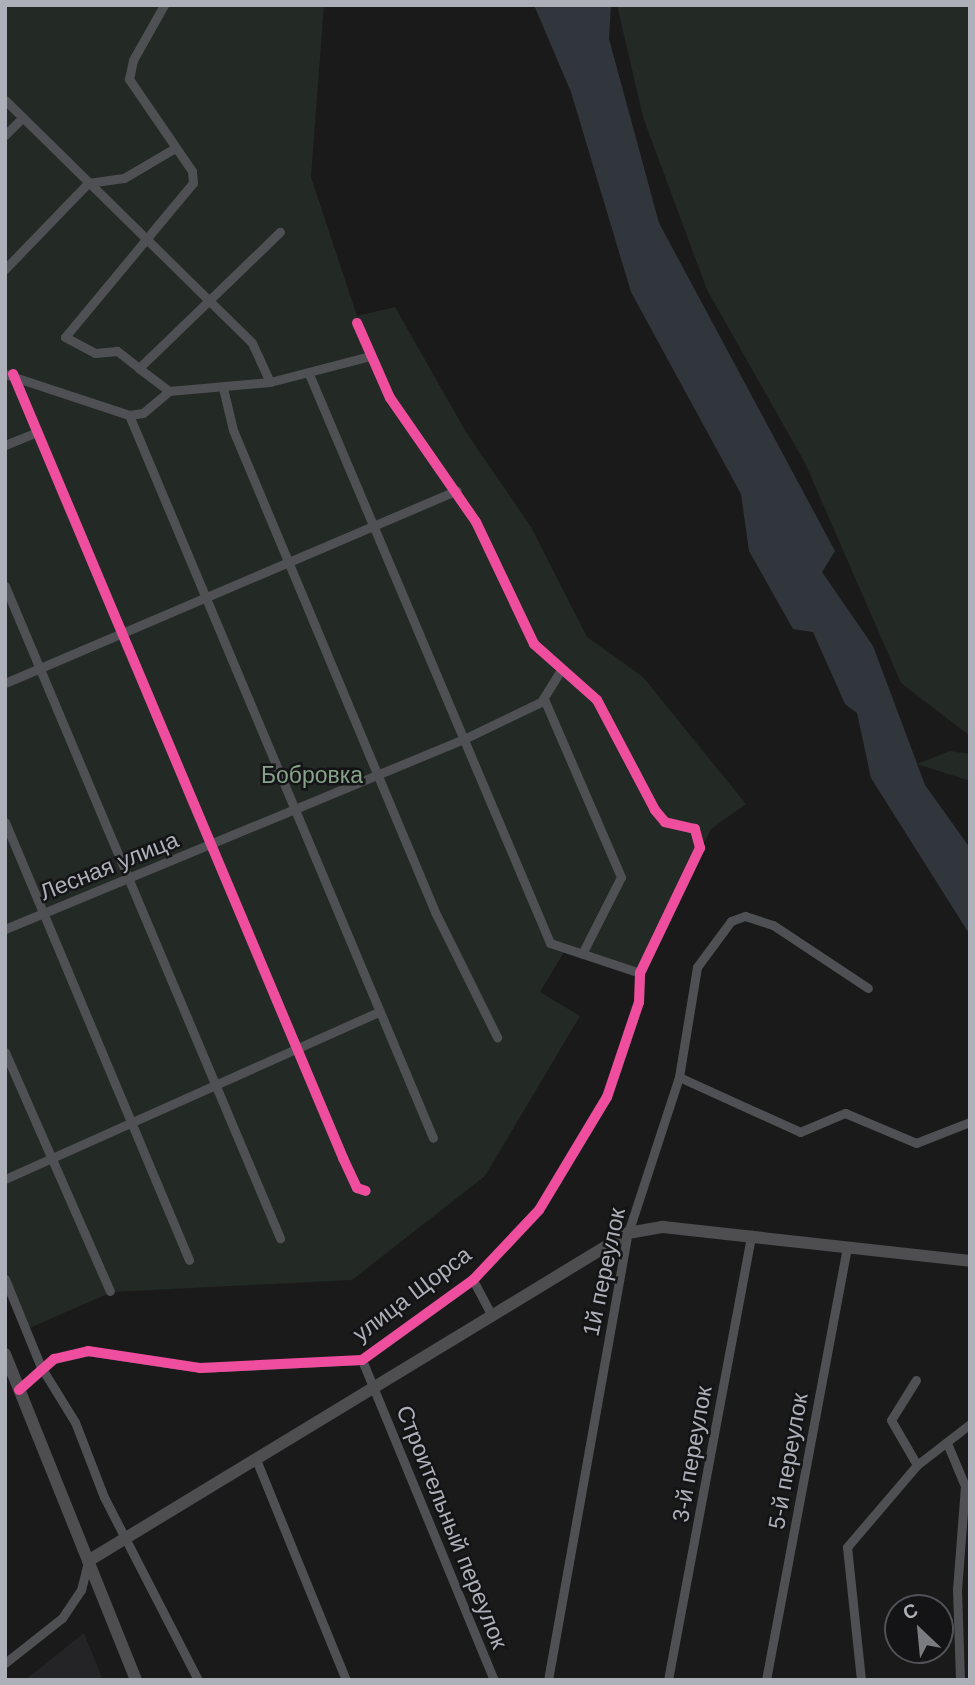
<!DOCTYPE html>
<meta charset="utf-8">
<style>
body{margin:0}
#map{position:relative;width:975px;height:1685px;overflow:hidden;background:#1a1a1a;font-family:Arial,sans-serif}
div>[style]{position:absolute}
.built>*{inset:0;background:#242426}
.green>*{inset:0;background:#232924}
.water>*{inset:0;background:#31363d}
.street>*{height:9px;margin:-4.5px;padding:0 4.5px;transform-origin:4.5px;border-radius:4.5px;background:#4f5053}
.secondary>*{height:12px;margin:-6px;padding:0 6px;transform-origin:6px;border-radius:6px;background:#4e4e50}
.cycleway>*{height:10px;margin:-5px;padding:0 5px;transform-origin:5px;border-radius:5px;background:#ef4d9e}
span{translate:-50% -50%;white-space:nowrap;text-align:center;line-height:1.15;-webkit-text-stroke:5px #141416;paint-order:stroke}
.park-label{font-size:23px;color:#87a28a}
.street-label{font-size:23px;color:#adb0b9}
.frame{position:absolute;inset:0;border:7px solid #adb0b9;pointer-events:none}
.north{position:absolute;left:884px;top:1594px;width:70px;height:70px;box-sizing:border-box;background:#141416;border:2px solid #515257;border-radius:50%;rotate:334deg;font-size:19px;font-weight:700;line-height:28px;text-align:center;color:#adb0b9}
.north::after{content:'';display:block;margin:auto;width:24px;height:32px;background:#7a7c81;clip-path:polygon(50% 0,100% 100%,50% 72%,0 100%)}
</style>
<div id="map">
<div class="built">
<i style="clip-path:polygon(84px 1633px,103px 1680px,25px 1680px)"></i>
</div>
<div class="green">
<i style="clip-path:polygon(5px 5px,324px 5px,311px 177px,357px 316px,395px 307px,466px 432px,531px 527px,587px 637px,643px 677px,746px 804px,711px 829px,639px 974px,567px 947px,540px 992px,580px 1016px,485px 1176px,352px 1280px,112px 1292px,25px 1330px,5px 1285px)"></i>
<i style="clip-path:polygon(617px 5px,970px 5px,970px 736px,901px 683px,805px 463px,707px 290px,643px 117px)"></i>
<i style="clip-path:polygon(950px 751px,970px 754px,970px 781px,917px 764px)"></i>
</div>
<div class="water">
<i style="clip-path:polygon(534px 5px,611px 5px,609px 39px,659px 223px,835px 551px,822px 572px,873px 646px,925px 785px,970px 848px,970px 935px,871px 778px,857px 713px,845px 704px,813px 632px,793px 629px,749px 551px,741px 494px,631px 292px,571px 92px)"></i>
</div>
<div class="street">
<i style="left:5px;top:100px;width:346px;rotate:44.5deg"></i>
<i style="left:252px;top:343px;width:43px;rotate:65.2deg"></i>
<i style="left:5px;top:135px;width:25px;rotate:-45deg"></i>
<i style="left:5px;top:269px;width:120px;rotate:-46deg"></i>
<i style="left:88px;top:183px;width:36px;rotate:-8deg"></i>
<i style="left:124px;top:178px;width:59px;rotate:-30.5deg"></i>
<i style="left:139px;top:368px;width:28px;rotate:-142deg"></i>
<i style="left:117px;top:351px;width:22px;rotate:175deg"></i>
<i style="left:95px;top:353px;width:34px;rotate:-152deg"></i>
<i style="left:65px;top:337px;width:200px;rotate:-50.3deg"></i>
<i style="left:193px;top:183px;width:12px;rotate:-95deg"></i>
<i style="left:192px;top:171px;width:112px;rotate:-124.4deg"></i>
<i style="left:129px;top:79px;width:19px;rotate:-78deg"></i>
<i style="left:133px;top:60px;width:63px;rotate:-60.6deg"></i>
<i style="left:5px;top:374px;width:131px;rotate:18.3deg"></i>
<i style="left:129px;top:415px;width:14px;rotate:-8deg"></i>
<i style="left:143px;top:413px;width:34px;rotate:-40deg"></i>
<i style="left:169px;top:391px;width:101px;rotate:-5.1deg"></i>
<i style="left:270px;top:382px;width:103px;rotate:-14.6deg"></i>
<i style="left:13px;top:374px;width:851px;rotate:67.17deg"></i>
<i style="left:343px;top:1158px;width:33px;rotate:65deg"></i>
<i style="left:357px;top:1188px;width:9px;rotate:18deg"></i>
<i style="left:309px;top:374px;width:618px;rotate:67.04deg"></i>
<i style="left:550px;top:943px;width:95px;rotate:18.4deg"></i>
<i style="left:223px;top:388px;width:43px;rotate:76.6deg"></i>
<i style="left:233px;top:430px;width:523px;rotate:67.26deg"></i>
<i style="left:435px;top:912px;width:140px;rotate:63.6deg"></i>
<i style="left:169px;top:391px;width:38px;rotate:-143deg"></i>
<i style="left:139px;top:368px;width:196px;rotate:-44deg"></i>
<i style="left:129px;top:415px;width:784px;rotate:67.19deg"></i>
<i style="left:5px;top:445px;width:35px;rotate:-22deg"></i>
<i style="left:5px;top:586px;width:708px;rotate:67.13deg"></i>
<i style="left:5px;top:683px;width:491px;rotate:-23.1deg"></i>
<i style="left:544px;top:699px;width:194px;rotate:66.6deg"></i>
<i style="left:621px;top:877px;width:86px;rotate:116.9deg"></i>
<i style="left:5px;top:822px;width:475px;rotate:67.2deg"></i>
<i style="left:5px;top:929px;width:497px;rotate:-22.5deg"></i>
<i style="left:464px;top:739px;width:85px;rotate:-25.7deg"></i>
<i style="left:541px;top:702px;width:36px;rotate:-58deg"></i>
<i style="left:5px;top:1052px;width:261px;rotate:66.3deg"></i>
<i style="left:679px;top:1077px;width:133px;rotate:24.4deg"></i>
<i style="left:800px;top:1132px;width:49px;rotate:-22.9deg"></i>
<i style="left:845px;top:1113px;width:77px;rotate:22.9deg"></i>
<i style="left:916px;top:1143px;width:58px;rotate:-21.3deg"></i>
<i style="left:5px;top:1179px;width:410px;rotate:-24.1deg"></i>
<i style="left:5px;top:1279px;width:95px;rotate:67.8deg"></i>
<i style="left:41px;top:1367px;width:65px;rotate:58.3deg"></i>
<i style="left:75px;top:1422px;width:80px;rotate:68.9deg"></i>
<i style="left:104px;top:1497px;width:206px;rotate:62.8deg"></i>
<i style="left:473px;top:1280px;width:41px;rotate:62.2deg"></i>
<i style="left:362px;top:1360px;width:346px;rotate:67.6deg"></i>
<i style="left:916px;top:1380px;width:47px;rotate:122deg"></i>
<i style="left:891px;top:1420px;width:52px;rotate:60deg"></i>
<i style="left:19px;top:1390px;width:47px;rotate:-41.5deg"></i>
<i style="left:54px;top:1359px;width:35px;rotate:-13deg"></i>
<i style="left:88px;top:1351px;width:113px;rotate:8.6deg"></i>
<i style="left:200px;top:1368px;width:162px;rotate:-2.8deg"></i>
<i style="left:362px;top:1360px;width:137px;rotate:-35.8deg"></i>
<i style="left:473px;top:1280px;width:96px;rotate:-46.7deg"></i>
<i style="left:539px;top:1210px;width:132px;rotate:-59deg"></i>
<i style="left:607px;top:1097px;width:100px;rotate:-71.4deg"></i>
<i style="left:639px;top:1002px;width:29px;rotate:-88deg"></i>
<i style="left:640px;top:973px;width:139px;rotate:-64.4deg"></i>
<i style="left:700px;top:848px;width:20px;rotate:-105deg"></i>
<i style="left:695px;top:829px;width:31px;rotate:-167deg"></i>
<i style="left:665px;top:822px;width:16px;rotate:-130deg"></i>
<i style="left:655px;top:810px;width:124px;rotate:-117.8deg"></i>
<i style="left:597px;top:700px;width:84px;rotate:-138.4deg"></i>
<i style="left:534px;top:644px;width:135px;rotate:-115.4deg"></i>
<i style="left:476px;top:522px;width:151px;rotate:-124.7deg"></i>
<i style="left:390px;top:398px;width:82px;rotate:-113.7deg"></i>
<i style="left:947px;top:1443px;width:47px;rotate:67.3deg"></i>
<i style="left:965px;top:1486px;width:103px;rotate:94.4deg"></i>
<i style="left:957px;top:1589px;width:91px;rotate:88.1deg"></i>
<i style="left:257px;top:1462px;width:235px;rotate:67.8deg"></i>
<i style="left:5px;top:1663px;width:73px;rotate:-38.3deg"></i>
<i style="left:62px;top:1618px;width:34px;rotate:-56deg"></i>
<i style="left:81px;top:1590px;width:30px;rotate:-76deg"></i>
<i style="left:548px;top:1680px;width:454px;rotate:-79.9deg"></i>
<i style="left:628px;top:1233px;width:164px;rotate:-71.9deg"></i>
<i style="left:679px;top:1077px;width:111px;rotate:-80.7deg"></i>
<i style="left:697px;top:967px;width:57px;rotate:-53.5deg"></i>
<i style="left:731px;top:921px;width:15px;rotate:-20deg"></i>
<i style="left:745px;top:916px;width:29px;rotate:18deg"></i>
<i style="left:773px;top:925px;width:114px;rotate:33.6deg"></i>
<i style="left:668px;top:1680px;width:453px;rotate:-79.4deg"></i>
<i style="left:766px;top:1680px;width:439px;rotate:-79.4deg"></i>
<i style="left:861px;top:1680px;width:134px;rotate:-96deg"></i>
<i style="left:847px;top:1547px;width:108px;rotate:-49.5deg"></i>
<i style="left:917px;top:1465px;width:67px;rotate:-37.7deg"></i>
</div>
<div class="secondary">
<i style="left:5px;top:1354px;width:351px;rotate:68.1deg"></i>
<i style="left:88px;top:1561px;width:632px;rotate:-31.27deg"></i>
<i style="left:628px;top:1233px;width:36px;rotate:-10deg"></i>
<i style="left:663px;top:1227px;width:309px;rotate:6.3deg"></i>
</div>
<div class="cycleway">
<i style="left:13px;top:374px;width:851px;rotate:67.17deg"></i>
<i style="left:343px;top:1158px;width:33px;rotate:65deg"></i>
<i style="left:357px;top:1188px;width:9px;rotate:18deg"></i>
<i style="left:19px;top:1390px;width:47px;rotate:-41.5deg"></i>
<i style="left:54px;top:1359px;width:35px;rotate:-13deg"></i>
<i style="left:88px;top:1351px;width:113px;rotate:8.6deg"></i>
<i style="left:200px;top:1368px;width:162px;rotate:-2.8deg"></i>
<i style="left:362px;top:1360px;width:137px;rotate:-35.8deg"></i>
<i style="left:473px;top:1280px;width:96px;rotate:-46.7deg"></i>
<i style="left:539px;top:1210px;width:132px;rotate:-59deg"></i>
<i style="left:607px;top:1097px;width:100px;rotate:-71.4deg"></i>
<i style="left:639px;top:1002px;width:29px;rotate:-88deg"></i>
<i style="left:640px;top:973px;width:139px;rotate:-64.4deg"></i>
<i style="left:700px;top:848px;width:20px;rotate:-105deg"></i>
<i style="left:695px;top:829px;width:31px;rotate:-167deg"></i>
<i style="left:665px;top:822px;width:16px;rotate:-130deg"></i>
<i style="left:655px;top:810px;width:124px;rotate:-117.8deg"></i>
<i style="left:597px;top:700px;width:84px;rotate:-138.4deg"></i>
<i style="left:534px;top:644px;width:135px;rotate:-115.4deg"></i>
<i style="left:476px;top:522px;width:151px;rotate:-124.7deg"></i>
<i style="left:390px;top:398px;width:82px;rotate:-113.7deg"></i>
</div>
<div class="park-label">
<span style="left:312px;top:775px">Бобровка</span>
</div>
<div class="street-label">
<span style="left:109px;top:866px;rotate:-22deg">Лесная улица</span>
<span style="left:604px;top:1272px;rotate:-78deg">1й переулок</span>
<span style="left:412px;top:1294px;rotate:-37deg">улица Щорса</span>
<span style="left:692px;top:1454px;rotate:-80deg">3-й переулок</span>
<span style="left:788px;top:1461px;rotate:-80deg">5-й переулок</span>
<span style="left:452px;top:1527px;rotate:68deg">Строительный переулок</span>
</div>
<div class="frame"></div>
<div class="north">С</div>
</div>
